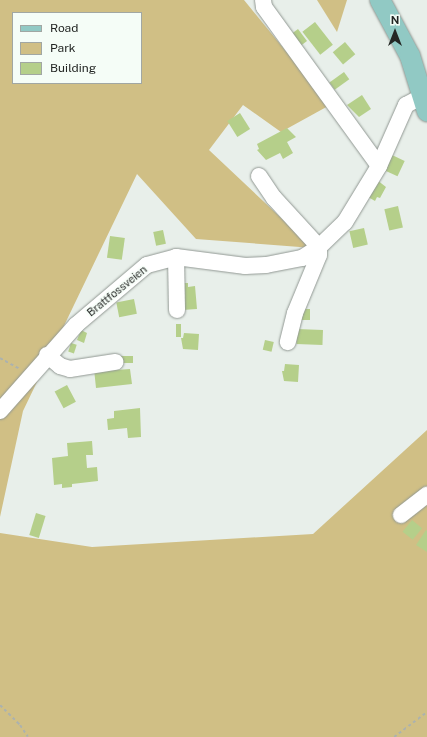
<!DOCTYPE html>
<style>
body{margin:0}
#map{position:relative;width:427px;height:737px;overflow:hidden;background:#e8efea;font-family:"Public Sans",sans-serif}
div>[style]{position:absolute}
.green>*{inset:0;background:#d0bf85}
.building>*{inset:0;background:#b5cf8a;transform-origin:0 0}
.path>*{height:2px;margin-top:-1px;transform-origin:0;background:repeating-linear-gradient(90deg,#acb2ae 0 3px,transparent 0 6px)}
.roads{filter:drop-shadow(0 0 1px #919893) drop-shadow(0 0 1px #919893)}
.minor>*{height:16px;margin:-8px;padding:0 8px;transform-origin:8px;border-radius:8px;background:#fff}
.major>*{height:20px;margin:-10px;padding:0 10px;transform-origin:10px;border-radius:10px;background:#91c9c4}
span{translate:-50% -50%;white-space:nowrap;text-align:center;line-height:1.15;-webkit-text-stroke:3px #f5fdf7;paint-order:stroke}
.street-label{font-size:11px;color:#232624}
.legend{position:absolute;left:12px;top:12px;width:130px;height:72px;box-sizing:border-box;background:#f5fdf7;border:1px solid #a1a7a3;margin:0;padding:5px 7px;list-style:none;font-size:12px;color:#232624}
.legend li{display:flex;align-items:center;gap:8px;height:20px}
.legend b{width:20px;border:1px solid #a1a7a3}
.north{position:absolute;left:375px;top:12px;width:40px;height:40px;-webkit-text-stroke:3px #f5fdf7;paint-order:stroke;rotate:0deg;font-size:11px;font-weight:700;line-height:16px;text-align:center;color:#232624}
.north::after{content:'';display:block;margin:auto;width:14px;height:18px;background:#232624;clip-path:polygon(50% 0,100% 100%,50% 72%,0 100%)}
</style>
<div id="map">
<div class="green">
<i style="clip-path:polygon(evenodd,0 0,244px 0,330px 105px,281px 132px,243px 105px,209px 150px,313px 248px,196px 239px,137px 174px,23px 411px,0 517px,0 0,13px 13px,141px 13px,141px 83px,13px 83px,13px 13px)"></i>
<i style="clip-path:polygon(317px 0,347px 0,337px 32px)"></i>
<i style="clip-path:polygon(427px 430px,427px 737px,0 737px,0 533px,92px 547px,313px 534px)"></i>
</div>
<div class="building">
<i style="left:315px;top:22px;width:29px;height:16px;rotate:52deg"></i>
<i style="left:298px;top:29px;width:15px;height:10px;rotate:53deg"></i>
<i style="left:345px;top:42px;width:16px;height:16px;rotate:50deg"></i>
<i style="left:344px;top:72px;width:9px;height:18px;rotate:54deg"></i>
<i style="clip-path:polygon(362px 95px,371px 109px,359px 117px,347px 105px)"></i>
<i style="left:240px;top:113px;width:19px;height:15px;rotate:58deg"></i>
<i style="clip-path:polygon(287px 128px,296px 137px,287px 142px,293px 153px,283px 159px,280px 153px,266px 160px,257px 150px,259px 149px,257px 144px)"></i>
<i style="left:392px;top:155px;width:14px;height:17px;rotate:25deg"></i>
<i style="clip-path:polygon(377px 180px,386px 187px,380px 198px,377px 197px,375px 201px,368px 197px)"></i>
<i style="left:398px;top:206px;width:22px;height:14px;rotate:77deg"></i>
<i style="left:364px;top:228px;width:17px;height:15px;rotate:77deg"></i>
<i style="left:163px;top:230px;width:14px;height:10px;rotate:78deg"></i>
<i style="left:110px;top:236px;width:15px;height:22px;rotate:8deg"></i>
<i style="clip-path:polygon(182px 283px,188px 283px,188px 287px,195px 286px,197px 309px,182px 310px)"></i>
<i style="left:134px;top:299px;width:15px;height:18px;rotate:79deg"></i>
<i style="left:300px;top:309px;width:10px;height:11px"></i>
<i style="left:176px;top:324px;width:5px;height:13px"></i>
<i style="left:297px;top:329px;width:26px;height:15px;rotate:2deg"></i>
<i style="clip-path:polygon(81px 330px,87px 333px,84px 343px,77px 340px)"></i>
<i style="clip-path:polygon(184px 333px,199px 334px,198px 350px,183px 349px,181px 338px,183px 338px)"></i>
<i style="left:265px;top:340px;width:9px;height:10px;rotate:13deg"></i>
<i style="left:71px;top:343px;width:6px;height:9px;rotate:18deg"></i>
<i style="left:133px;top:356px;width:7px;height:12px;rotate:90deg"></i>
<i style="clip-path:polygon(285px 364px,299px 365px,298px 382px,284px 381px,282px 371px,284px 371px)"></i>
<i style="clip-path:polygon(115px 367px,116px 370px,130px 369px,132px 384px,96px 388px,94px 369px)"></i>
<i style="left:67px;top:385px;width:19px;height:14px;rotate:62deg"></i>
<i style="clip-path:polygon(140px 408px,141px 437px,128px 438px,127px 428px,108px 430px,107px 419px,114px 418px,114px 411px)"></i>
<i style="clip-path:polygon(92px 441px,93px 455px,86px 455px,87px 468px,97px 467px,98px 481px,72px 484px,72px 487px,62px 488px,62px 484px,54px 485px,52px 458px,68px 456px,67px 443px)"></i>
<i style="left:36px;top:513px;width:10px;height:23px;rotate:17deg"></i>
<i style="left:412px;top:520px;width:13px;height:15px;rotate:39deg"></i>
<i style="clip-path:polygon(426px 530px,427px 531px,427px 552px,416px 545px)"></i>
</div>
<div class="path">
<i style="left:0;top:358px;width:23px;rotate:29deg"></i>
<i style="left:0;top:705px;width:28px;rotate:45deg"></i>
<i style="left:20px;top:725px;width:14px;rotate:56deg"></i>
<i style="left:394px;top:737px;width:41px;rotate:-37.1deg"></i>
</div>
<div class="roads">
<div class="minor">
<i style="left:263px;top:0;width:7px;rotate:82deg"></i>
<i style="left:264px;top:7px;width:196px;rotate:54.1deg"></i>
<i style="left:259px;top:176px;width:27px;rotate:56deg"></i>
<i style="left:274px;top:198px;width:67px;rotate:47.4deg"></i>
<i style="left:319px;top:247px;width:8px;rotate:90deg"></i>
<i style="left:319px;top:255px;width:63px;rotate:112.5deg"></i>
<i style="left:295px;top:313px;width:30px;rotate:104deg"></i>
<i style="left:176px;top:257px;width:53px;rotate:88.9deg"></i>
<i style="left:47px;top:355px;width:17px;rotate:40deg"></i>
<i style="left:60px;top:366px;width:10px;rotate:17deg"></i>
<i style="left:70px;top:369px;width:46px;rotate:-8.8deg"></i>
<i style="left:0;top:411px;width:115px;rotate:-48.5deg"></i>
<i style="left:76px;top:325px;width:93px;rotate:-40.2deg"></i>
<i style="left:147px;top:265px;width:30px;rotate:-15deg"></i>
<i style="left:176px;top:257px;width:70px;rotate:7.4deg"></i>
<i style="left:245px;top:266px;width:21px;rotate:-3deg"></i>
<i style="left:266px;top:265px;width:37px;rotate:-11deg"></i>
<i style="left:302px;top:258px;width:20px;rotate:-33deg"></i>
<i style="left:319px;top:247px;width:36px;rotate:-44deg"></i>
<i style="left:345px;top:222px;width:66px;rotate:-58.7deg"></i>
<i style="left:379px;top:166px;width:67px;rotate:-66.1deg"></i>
<i style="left:406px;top:105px;width:19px;rotate:-28deg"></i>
<i style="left:401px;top:515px;width:33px;rotate:-38deg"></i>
</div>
<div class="major">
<i style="left:380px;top:0;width:64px;rotate:61.8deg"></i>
<i style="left:410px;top:56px;width:58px;rotate:72.8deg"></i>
</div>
</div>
<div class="street-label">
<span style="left:117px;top:291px;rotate:-39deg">Brattfossveien</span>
</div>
<ul class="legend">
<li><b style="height:5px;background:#91c9c4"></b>Road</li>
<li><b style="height:11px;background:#d0bf85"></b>Park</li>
<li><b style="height:11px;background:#b5cf8a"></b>Building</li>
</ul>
<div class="north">N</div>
</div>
